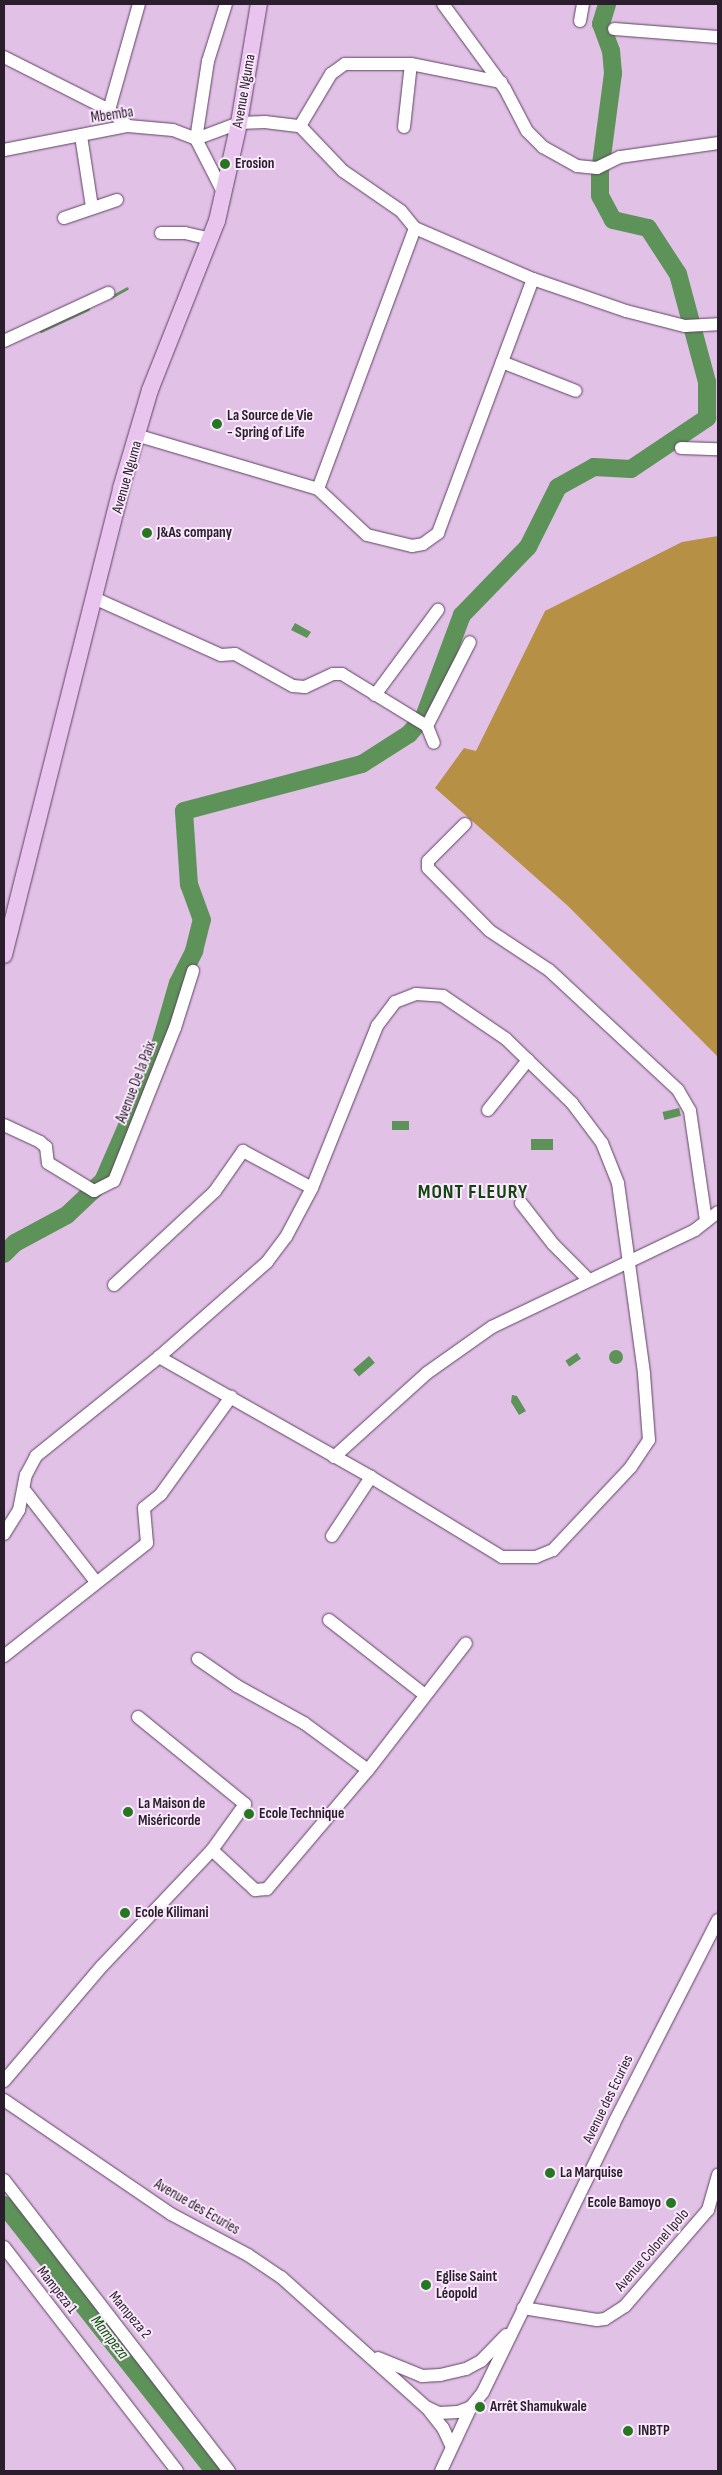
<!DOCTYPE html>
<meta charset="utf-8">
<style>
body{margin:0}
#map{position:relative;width:722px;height:2475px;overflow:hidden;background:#e2c1e7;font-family:"Sofia Sans Condensed",sans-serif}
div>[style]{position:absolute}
.forest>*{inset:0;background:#b69045}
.water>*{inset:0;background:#5d9258;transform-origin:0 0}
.round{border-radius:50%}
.stream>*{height:3px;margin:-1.5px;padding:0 1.5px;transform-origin:1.5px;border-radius:1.5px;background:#5d9258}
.river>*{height:18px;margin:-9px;padding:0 9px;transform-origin:9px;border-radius:9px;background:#5d9258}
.roads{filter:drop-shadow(0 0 1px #5e4262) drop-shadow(0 0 1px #5e4262)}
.minor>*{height:12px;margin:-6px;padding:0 6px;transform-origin:6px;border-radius:6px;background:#fff}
.major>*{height:16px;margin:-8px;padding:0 8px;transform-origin:8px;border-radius:8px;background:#e9c4ee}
.dots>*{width:14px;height:14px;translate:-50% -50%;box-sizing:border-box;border:2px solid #fae9fc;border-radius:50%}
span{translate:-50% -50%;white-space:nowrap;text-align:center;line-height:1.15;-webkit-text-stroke:4px #fae9fc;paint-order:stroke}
.street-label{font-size:15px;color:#2a1e2c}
.poi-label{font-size:15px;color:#2a1e2c;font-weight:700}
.left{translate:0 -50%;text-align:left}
.right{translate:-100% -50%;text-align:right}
.water-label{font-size:16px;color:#045701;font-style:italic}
.district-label{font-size:20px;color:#11450e;font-weight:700;letter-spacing:1px}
.frame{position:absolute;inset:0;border:5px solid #2a1e2c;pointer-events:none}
</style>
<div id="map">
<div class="forest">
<i style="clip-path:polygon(718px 536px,718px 1057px,568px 906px,435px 788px,464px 748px,476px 751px,545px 611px,682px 542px)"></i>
</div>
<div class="water">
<i style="clip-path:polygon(295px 623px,311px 632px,307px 638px,291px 630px)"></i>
<i style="left:679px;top:1108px;width:8px;height:17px;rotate:76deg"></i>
<i style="left:392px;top:1121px;width:17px;height:9px"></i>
<i style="left:553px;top:1139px;width:11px;height:22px;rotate:90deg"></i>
<i class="round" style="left:609px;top:1350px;width:14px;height:14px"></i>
<i style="left:577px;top:1353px;width:7px;height:14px;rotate:56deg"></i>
<i style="left:369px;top:1356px;width:9px;height:21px;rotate:49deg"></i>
<i style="clip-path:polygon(512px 1395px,517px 1396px,526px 1411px,519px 1415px,511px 1402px)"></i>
</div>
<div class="stream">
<i style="left:111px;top:297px;width:18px;rotate:-29deg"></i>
<i style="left:41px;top:331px;width:52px;rotate:-25.1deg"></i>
</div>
<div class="river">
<i style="left:4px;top:1254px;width:16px;rotate:-45deg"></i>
<i style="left:15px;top:1243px;width:59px;rotate:-28.3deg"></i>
<i style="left:67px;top:1215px;width:50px;rotate:-43.4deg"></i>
<i style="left:103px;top:1181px;width:133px;rotate:-66.5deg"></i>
<i style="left:156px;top:1059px;width:79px;rotate:-73.9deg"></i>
<i style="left:178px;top:983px;width:36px;rotate:-63deg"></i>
<i style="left:194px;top:951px;width:32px;rotate:-76deg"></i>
<i style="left:202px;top:920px;width:37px;rotate:-110deg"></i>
<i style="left:189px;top:885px;width:74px;rotate:-93.9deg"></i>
<i style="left:184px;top:811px;width:184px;rotate:-14.8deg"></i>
<i style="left:362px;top:764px;width:56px;rotate:-32.6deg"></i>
<i style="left:409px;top:734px;width:23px;rotate:-49deg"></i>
<i style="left:424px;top:717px;width:109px;rotate:-69.6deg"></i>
<i style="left:462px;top:615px;width:95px;rotate:-45.9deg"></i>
<i style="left:528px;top:547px;width:67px;rotate:-63.4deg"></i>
<i style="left:558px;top:487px;width:41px;rotate:-29.1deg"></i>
<i style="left:594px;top:467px;width:37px;rotate:3deg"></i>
<i style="left:631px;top:469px;width:92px;rotate:-33.9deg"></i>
<i style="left:707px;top:418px;width:36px;rotate:-90deg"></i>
<i style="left:707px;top:382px;width:112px;rotate:-105deg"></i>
<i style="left:678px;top:274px;width:55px;rotate:-123.1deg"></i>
<i style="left:648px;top:228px;width:36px;rotate:-167deg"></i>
<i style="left:613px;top:220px;width:27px;rotate:-118deg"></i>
<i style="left:600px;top:196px;width:24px;rotate:-90deg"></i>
<i style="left:600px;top:172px;width:100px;rotate:-82.5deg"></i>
<i style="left:613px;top:73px;width:22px;rotate:-95deg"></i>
<i style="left:611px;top:51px;width:29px;rotate:-110deg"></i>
<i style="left:601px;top:24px;width:21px;rotate:-73deg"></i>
<i style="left:4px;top:2205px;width:339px;rotate:51.7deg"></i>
</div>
<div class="roads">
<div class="minor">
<i style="left:226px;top:4px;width:60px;rotate:107.5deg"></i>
<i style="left:208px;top:61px;width:79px;rotate:98.7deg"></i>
<i style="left:196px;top:139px;width:46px;rotate:-20.4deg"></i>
<i style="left:239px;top:123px;width:26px;rotate:-2deg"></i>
<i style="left:265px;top:122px;width:35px;rotate:7deg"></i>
<i style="left:300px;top:126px;width:62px;rotate:46.3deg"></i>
<i style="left:343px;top:171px;width:70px;rotate:34.6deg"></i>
<i style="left:401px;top:211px;width:22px;rotate:51deg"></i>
<i style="left:415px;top:228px;width:129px;rotate:23.4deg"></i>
<i style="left:533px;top:279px;width:98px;rotate:19deg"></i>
<i style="left:626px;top:311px;width:61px;rotate:14.3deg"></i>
<i style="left:685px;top:326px;width:33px;rotate:-3deg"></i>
<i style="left:443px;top:4px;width:105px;rotate:53.9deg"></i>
<i style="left:505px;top:89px;width:47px;rotate:62.4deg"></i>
<i style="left:527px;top:131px;width:23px;rotate:45deg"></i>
<i style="left:543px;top:147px;width:39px;rotate:29deg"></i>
<i style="left:577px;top:166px;width:20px;rotate:6deg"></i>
<i style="left:597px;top:168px;width:25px;rotate:-26deg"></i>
<i style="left:620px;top:157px;width:99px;rotate:-8.1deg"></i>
<i style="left:580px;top:21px;width:17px;rotate:-80deg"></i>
<i style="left:614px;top:29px;width:104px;rotate:4.4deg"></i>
<i style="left:4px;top:57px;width:118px;rotate:26.8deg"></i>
<i style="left:109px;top:110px;width:25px;rotate:40deg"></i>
<i style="left:109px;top:110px;width:110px;rotate:-74.2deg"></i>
<i style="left:300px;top:126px;width:61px;rotate:-59.2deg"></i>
<i style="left:331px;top:74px;width:17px;rotate:-36deg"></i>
<i style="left:345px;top:64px;width:66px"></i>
<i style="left:411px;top:64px;width:92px;rotate:11.3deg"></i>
<i style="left:404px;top:127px;width:63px;rotate:-83.7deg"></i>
<i style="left:81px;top:136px;width:72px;rotate:81.2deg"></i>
<i style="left:4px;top:150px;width:126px;rotate:-11deg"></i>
<i style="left:128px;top:126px;width:45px;rotate:5.1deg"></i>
<i style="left:173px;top:130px;width:25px;rotate:21deg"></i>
<i style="left:196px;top:139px;width:57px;rotate:63deg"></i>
<i style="left:64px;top:218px;width:56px;rotate:-18.8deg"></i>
<i style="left:161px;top:233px;width:24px"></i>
<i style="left:185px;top:233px;width:26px;rotate:13deg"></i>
<i style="left:4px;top:341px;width:115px;rotate:-24.8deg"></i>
<i style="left:502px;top:362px;width:79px;rotate:21.4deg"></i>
<i style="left:139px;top:436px;width:187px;rotate:16.5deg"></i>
<i style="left:318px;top:489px;width:67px;rotate:43.2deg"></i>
<i style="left:367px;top:535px;width:46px;rotate:13.7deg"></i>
<i style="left:412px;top:546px;width:11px;rotate:-10deg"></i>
<i style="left:423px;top:544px;width:19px;rotate:-36deg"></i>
<i style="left:438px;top:533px;width:271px;rotate:-69.5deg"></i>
<i style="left:681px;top:448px;width:37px;rotate:2deg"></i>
<i style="left:318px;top:489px;width:278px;rotate:-69.6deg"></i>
<i style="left:94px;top:598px;width:139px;rotate:24.2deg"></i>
<i style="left:221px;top:655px;width:14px;rotate:-4deg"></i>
<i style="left:235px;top:654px;width:66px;rotate:28.9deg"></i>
<i style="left:293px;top:686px;width:12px;rotate:5deg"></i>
<i style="left:305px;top:687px;width:31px;rotate:-25deg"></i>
<i style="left:333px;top:674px;width:9px"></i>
<i style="left:342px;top:674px;width:100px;rotate:31.5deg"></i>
<i style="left:427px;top:726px;width:18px;rotate:68deg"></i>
<i style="left:375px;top:695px;width:106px;rotate:-53.5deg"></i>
<i style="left:427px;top:726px;width:94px;rotate:-62.9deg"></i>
<i style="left:465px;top:824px;width:52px;rotate:135deg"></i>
<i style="left:428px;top:861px;width:7px;rotate:90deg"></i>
<i style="left:428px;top:868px;width:88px;rotate:45.5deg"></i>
<i style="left:490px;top:931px;width:71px;rotate:33.5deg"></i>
<i style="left:549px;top:970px;width:176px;rotate:42.9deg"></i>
<i style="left:678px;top:1090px;width:24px;rotate:60deg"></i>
<i style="left:690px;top:1111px;width:111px;rotate:81.7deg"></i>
<i style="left:488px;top:1110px;width:64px;rotate:-51.3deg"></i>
<i style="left:4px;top:1125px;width:40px;rotate:25deg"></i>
<i style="left:40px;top:1142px;width:8px;rotate:40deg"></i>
<i style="left:46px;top:1147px;width:16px;rotate:83deg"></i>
<i style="left:48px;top:1163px;width:54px;rotate:31.3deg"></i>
<i style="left:94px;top:1191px;width:22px;rotate:-27deg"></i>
<i style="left:114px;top:1181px;width:165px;rotate:-68.3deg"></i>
<i style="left:175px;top:1028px;width:60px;rotate:-72.5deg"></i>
<i style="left:521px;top:1203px;width:52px;rotate:52deg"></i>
<i style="left:553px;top:1244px;width:49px;rotate:45deg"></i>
<i style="left:114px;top:1285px;width:138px;rotate:-42.9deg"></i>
<i style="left:215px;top:1191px;width:49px;rotate:-55deg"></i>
<i style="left:243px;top:1151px;width:78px;rotate:28.2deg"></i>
<i style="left:334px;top:1457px;width:125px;rotate:-42.1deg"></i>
<i style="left:427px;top:1373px;width:80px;rotate:-35.3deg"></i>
<i style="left:492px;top:1327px;width:225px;rotate:-25.5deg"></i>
<i style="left:695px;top:1230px;width:29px;rotate:-38deg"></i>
<i style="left:25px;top:1491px;width:115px;rotate:52deg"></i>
<i style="left:4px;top:1534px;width:28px;rotate:-58deg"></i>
<i style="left:19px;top:1510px;width:36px;rotate:-79deg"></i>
<i style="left:26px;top:1475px;width:21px;rotate:-62deg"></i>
<i style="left:36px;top:1456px;width:158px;rotate:-38.8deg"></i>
<i style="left:159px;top:1357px;width:144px;rotate:-41.3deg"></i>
<i style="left:267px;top:1262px;width:31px;rotate:-53deg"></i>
<i style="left:286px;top:1237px;width:55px;rotate:-62deg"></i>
<i style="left:312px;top:1188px;width:175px;rotate:-68.1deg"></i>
<i style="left:377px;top:1026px;width:30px;rotate:-53deg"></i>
<i style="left:395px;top:1002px;width:22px;rotate:-21deg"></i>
<i style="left:416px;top:994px;width:27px;rotate:4deg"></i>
<i style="left:443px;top:996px;width:76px;rotate:34.3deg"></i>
<i style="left:506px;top:1039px;width:92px;rotate:44.1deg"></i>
<i style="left:572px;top:1103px;width:50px;rotate:53.1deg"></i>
<i style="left:602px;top:1143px;width:43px;rotate:68.2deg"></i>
<i style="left:618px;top:1183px;width:193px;rotate:82.2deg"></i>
<i style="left:644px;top:1374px;width:66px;rotate:85.7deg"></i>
<i style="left:649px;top:1440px;width:32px;rotate:124deg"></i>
<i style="left:631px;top:1467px;width:114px;rotate:133.2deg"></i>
<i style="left:553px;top:1550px;width:18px;rotate:158deg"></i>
<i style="left:536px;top:1557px;width:34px;rotate:180deg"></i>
<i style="left:502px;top:1557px;width:153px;rotate:-148.6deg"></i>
<i style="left:371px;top:1477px;width:244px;rotate:-150.5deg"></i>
<i style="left:332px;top:1536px;width:71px;rotate:-56.5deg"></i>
<i style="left:329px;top:1620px;width:122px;rotate:38deg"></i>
<i style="left:4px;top:1656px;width:182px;rotate:-38.3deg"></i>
<i style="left:147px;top:1543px;width:35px;rotate:-95deg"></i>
<i style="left:144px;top:1508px;width:22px;rotate:-39deg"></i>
<i style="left:161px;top:1494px;width:120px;rotate:-54.2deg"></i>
<i style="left:198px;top:1659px;width:47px;rotate:34.7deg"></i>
<i style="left:237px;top:1686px;width:77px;rotate:28.9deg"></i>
<i style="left:304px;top:1723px;width:79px;rotate:36.3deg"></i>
<i style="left:138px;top:1717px;width:138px;rotate:39.1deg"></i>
<i style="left:245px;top:1804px;width:57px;rotate:125.7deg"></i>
<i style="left:4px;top:2081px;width:151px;rotate:-49.6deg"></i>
<i style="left:102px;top:1966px;width:160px;rotate:-46.5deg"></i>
<i style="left:212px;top:1850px;width:59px;rotate:42.9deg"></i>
<i style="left:255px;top:1890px;width:12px;rotate:-5deg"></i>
<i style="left:267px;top:1889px;width:156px;rotate:-49.7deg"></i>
<i style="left:368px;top:1770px;width:160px;rotate:-52.3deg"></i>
<i style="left:4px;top:2100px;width:202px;rotate:34.3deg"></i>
<i style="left:171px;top:2214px;width:87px;rotate:28deg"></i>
<i style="left:248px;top:2255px;width:40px;rotate:34deg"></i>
<i style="left:281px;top:2277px;width:195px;rotate:41.9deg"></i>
<i style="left:426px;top:2407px;width:14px;rotate:25deg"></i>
<i style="left:439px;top:2413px;width:19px;rotate:-3deg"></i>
<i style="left:458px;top:2412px;width:14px;rotate:-21deg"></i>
<i style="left:471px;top:2407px;width:19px;rotate:-51deg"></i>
<i style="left:483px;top:2392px;width:299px;rotate:-64deg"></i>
<i style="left:614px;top:2123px;width:228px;rotate:-62.9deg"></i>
<i style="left:4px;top:2180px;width:368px;rotate:52.3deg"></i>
<i style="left:4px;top:2247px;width:283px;rotate:52.3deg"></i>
<i style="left:523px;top:2308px;width:75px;rotate:9.2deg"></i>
<i style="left:597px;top:2320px;width:8px;rotate:-7deg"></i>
<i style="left:605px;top:2319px;width:24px;rotate:-33deg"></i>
<i style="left:625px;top:2306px;width:127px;rotate:-49.2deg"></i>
<i style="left:708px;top:2210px;width:37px;rotate:-74deg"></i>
<i style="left:378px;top:2358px;width:48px;rotate:22.2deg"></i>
<i style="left:422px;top:2376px;width:18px;rotate:-3deg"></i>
<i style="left:440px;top:2375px;width:27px;rotate:-13deg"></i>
<i style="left:466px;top:2369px;width:17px;rotate:-28deg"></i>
<i style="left:481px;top:2361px;width:36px;rotate:-46deg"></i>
<i style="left:428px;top:2409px;width:24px;rotate:52deg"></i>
<i style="left:443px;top:2428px;width:21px;rotate:65deg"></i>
<i style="left:441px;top:2471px;width:71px;rotate:-64.9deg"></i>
</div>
<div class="major">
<i style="left:4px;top:955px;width:481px;rotate:-75.9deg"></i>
<i style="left:121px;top:488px;width:102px;rotate:-73.5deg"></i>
<i style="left:150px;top:390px;width:182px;rotate:-68.4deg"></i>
<i style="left:217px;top:221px;width:100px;rotate:-77.3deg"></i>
<i style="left:239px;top:123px;width:121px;rotate:-80.5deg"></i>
</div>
</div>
<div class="dots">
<i style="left:225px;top:164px;background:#277721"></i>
<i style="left:217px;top:424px;background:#277721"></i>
<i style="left:147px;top:533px;background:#277721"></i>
<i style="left:128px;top:1812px;background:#277721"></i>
<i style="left:249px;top:1814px;background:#277721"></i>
<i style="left:125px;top:1913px;background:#277721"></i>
<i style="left:550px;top:2173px;background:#277721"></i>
<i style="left:671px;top:2203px;background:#277721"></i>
<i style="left:426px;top:2285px;background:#277721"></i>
<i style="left:480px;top:2407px;background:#277721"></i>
<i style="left:628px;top:2431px;background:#277721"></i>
</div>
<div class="street-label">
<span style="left:244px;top:91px;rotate:-80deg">Avenue Nguma</span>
<span style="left:112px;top:115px;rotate:-9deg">Mbemba</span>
<span style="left:127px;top:477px;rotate:-74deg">Avenue Nguma</span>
<span style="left:136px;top:1082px;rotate:-69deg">Avenue De la Paix</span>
<span style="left:608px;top:2099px;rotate:-64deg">Avenue des Ecuries</span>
<span style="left:197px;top:2207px;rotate:30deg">Avenue des Ecuries</span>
<span style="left:652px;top:2250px;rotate:-49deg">Avenue Colonel Ipolo</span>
<span style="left:57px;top:2290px;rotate:52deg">Mampeza 1</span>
<span style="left:130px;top:2315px;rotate:50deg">Mampeza 2</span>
</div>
<div class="poi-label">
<span class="left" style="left:235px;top:164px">Erosion</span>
<span class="left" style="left:227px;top:424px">La Source de Vie<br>- Spring of Life</span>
<span class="left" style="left:157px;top:533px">J&amp;As company</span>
<span class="left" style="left:138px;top:1812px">La Maison de<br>Miséricorde</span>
<span class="left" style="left:259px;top:1814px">Ecole Technique</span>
<span class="left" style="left:135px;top:1913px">Ecole Kilimani</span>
<span class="left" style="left:560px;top:2173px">La Marquise</span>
<span class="right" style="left:661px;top:2203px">Ecole Bamoyo</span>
<span class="left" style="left:436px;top:2285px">Eglise Saint<br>Léopold</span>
<span class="left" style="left:490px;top:2407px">Arrêt Shamukwale</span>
<span class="left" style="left:638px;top:2431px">INBTP</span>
</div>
<div class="water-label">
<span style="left:109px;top:2338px;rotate:52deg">Mampeza</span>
</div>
<div class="district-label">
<span style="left:473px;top:1192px">MONT FLEURY</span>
</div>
<div class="frame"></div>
</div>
